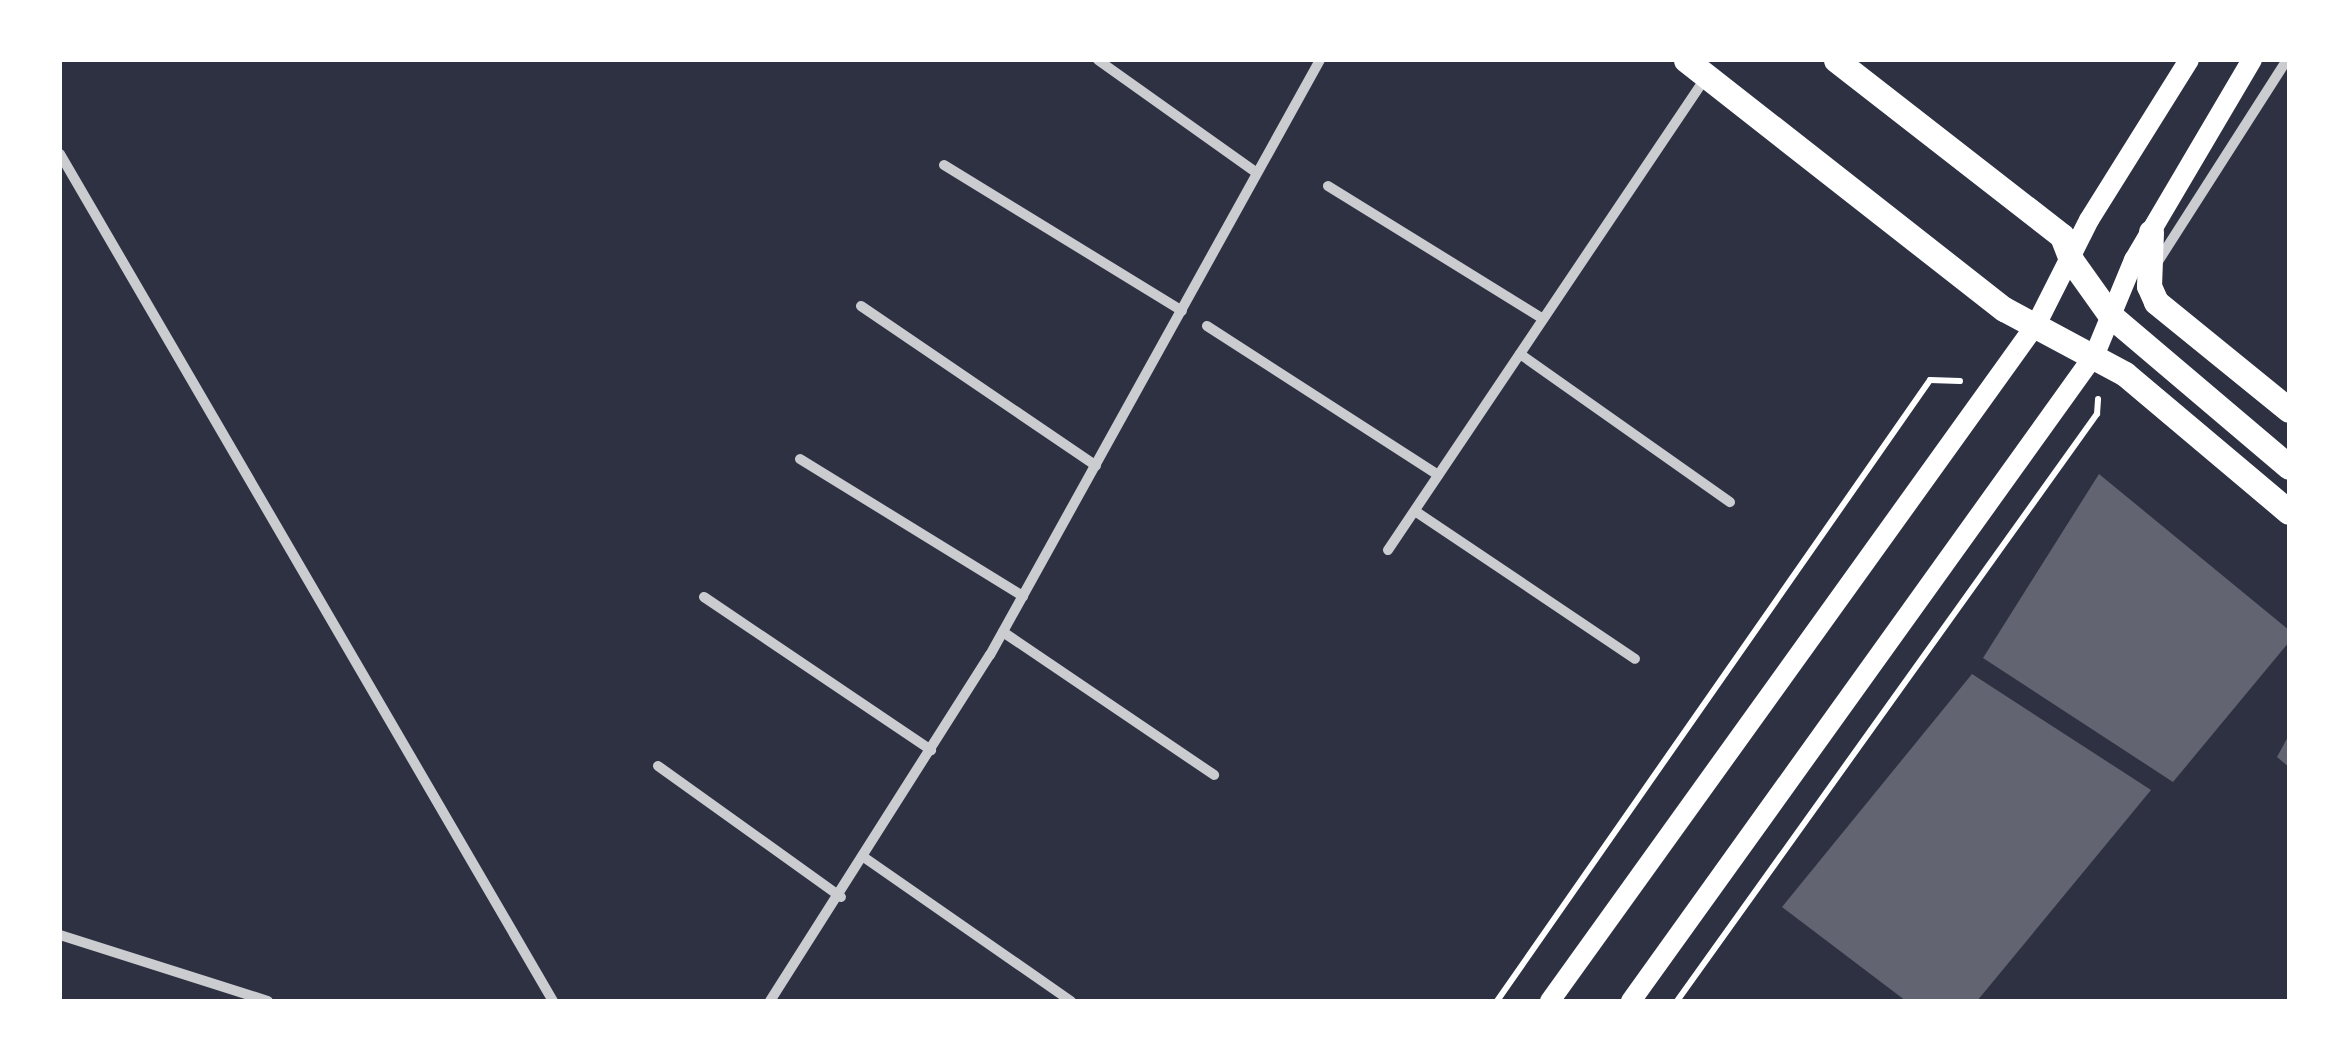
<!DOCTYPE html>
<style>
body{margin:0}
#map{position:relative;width:2349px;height:1061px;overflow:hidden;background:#2d3142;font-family:Helvetica,sans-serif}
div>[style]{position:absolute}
.building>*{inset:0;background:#626471}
.path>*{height:6px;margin:-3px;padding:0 3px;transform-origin:3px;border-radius:3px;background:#fff}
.minor>*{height:10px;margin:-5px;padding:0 5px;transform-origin:5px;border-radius:5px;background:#caccd0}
.secondary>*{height:20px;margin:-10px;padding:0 10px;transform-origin:10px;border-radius:10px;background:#fff}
.primary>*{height:25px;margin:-12.5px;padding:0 12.5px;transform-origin:12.5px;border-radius:12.5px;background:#fff}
span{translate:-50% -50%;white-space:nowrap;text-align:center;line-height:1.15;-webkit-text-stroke:10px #fff;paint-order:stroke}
.frame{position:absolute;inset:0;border:62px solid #fff;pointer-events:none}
</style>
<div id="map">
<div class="building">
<i style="clip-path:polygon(2099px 474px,2289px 630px,2289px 642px,2173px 782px,1983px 658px)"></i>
<i style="clip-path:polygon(1972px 674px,2151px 790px,1977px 1001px,1906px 1001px,1782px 907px)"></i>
<i style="clip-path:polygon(2289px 735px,2289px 767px,2277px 757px)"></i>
</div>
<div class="path">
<i style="left:1497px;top:1001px;width:757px;rotate:-55.11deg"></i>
<i style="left:1930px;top:380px;width:30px;rotate:2deg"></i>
<i style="left:1677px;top:1001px;width:722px;rotate:-54.42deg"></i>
<i style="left:2097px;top:414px;width:15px;rotate:-86deg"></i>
</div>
<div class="minor">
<i style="left:1098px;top:60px;width:190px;rotate:35.4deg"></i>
<i style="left:60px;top:154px;width:980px;rotate:59.8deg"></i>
<i style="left:944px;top:165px;width:279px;rotate:31.5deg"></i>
<i style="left:1328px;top:186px;width:251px;rotate:31.7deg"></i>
<i style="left:2157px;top:263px;width:241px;rotate:-57.4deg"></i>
<i style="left:861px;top:306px;width:284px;rotate:34.2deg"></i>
<i style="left:1207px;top:326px;width:275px;rotate:32.8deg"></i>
<i style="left:1520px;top:354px;width:257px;rotate:35.2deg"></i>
<i style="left:800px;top:459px;width:262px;rotate:31.6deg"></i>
<i style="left:1415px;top:511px;width:265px;rotate:33.9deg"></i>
<i style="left:1388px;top:550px;width:570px;rotate:-56.09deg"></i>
<i style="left:704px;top:597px;width:274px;rotate:34deg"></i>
<i style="left:1003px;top:632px;width:255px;rotate:34.1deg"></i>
<i style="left:658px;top:766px;width:225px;rotate:35.6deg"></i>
<i style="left:865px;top:858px;width:251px;rotate:34.8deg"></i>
<i style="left:60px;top:935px;width:218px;rotate:17.6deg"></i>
<i style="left:770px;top:1001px;width:410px;rotate:-57.6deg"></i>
<i style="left:990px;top:655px;width:680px;rotate:-60.99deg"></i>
</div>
<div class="secondary">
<i style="left:1550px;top:1001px;width:835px;rotate:-54.31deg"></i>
<i style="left:2037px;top:323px;width:115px;rotate:-63.2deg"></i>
<i style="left:2089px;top:220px;width:189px;rotate:-58deg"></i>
<i style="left:1631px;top:1001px;width:796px;rotate:-54.35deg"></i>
<i style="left:2095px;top:354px;width:102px;rotate:-67.5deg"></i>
<i style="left:2134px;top:260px;width:232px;rotate:-59.5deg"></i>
</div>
<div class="primary">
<i style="left:1686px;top:60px;width:404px;rotate:38.1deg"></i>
<i style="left:2004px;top:309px;width:137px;rotate:28.2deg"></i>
<i style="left:2125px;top:374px;width:214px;rotate:40.1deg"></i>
<i style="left:1836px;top:60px;width:286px;rotate:37.9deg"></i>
<i style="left:2062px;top:236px;width:26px;rotate:69deg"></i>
<i style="left:2071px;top:260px;width:69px;rotate:54.5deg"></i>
<i style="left:2111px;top:316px;width:233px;rotate:40.3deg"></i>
<i style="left:2151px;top:232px;width:54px;rotate:92.1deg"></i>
<i style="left:2149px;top:286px;width:17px;rotate:66deg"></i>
<i style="left:2156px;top:302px;width:171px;rotate:39.1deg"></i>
</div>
<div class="frame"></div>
</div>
